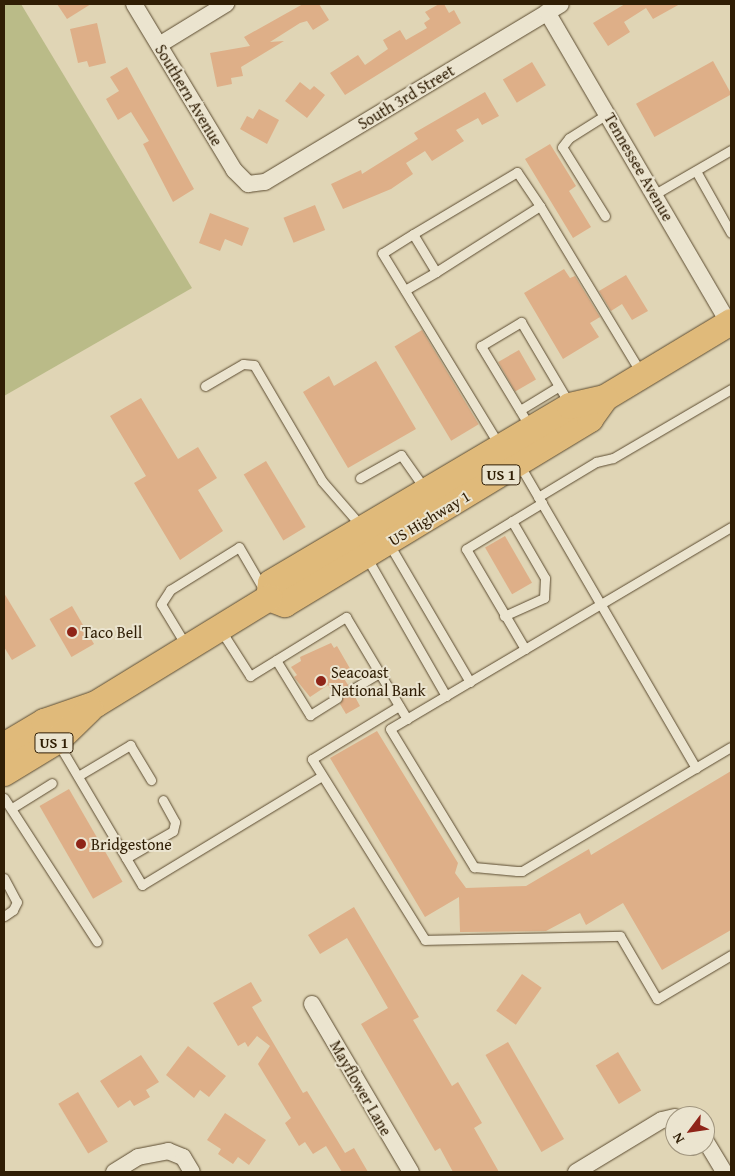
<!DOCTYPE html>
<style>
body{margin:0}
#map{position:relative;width:735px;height:1176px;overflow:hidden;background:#e0d5b5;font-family:"Gentium Book Plus",serif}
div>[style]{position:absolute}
.green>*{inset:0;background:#babb88}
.building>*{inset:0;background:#deaf88;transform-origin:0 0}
.roads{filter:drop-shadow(0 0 1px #5c4c31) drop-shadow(0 0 1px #5c4c31)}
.service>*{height:9px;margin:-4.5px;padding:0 4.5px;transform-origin:4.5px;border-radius:4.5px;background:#ebe4cf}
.minor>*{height:16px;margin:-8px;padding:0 8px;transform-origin:8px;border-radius:8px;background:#ebe4cf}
.primary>*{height:26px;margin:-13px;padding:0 13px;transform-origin:13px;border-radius:13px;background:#e0ba7a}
.dots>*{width:14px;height:14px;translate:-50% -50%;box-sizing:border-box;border:2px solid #ebe4cf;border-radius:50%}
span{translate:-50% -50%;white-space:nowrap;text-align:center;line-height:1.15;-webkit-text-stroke:4px #ebe4cf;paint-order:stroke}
.shield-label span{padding:1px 4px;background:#ebe4cf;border:1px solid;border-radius:4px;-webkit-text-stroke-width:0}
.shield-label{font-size:15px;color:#301e05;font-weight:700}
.street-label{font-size:16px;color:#301e05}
.poi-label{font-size:16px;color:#301e05}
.left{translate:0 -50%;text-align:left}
.frame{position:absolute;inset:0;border:5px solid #301e05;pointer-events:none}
.north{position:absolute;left:665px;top:1106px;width:50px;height:50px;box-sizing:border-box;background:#ebe4cf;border:1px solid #a0957e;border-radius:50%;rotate:239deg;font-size:14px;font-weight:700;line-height:20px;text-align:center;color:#301e05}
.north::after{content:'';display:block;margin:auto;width:18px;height:22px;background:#8f2418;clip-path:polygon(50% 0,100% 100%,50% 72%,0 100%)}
</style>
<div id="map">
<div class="green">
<i style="clip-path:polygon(4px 4px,21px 4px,192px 288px,4px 396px)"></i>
</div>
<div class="building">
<i style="clip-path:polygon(57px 4px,91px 4px,67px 19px)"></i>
<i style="clip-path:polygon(303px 4px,319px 4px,329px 20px,313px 30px,307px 21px,300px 23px,270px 42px,284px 41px,241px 67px,243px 76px,231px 78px,232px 84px,217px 87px,210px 53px,250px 46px,244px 37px)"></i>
<i style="clip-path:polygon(439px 4px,444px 4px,449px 13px,454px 10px,461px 23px,345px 95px,330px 73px,358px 55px,365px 65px,388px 49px,383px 40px,400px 30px,406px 40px,427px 28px,424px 23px,430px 19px,425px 12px)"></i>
<i style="clip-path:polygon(625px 4px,680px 4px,653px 19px,646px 8px,624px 22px,630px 32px,608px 46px,593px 23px)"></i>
<i style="clip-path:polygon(97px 23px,106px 63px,89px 67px,87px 61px,78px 63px,70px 29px)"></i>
<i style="left:713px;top:61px;width:38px;height:88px;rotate:61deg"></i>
<i style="left:532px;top:62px;width:27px;height:34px;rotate:59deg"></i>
<i style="clip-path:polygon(127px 67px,194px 189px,173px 202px,143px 144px,149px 141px,131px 112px,118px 120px,106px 99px,119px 91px,110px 77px)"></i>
<i style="clip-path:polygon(300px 82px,310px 90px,314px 86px,325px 95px,307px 118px,285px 101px)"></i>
<i style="clip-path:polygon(485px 92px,499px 116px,482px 125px,478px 118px,456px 130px,464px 141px,432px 161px,425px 151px,406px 163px,413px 174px,391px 189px,343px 209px,331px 184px,361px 170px,362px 174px,418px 139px,414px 133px)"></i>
<i style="clip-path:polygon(259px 109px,279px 120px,267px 144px,240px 129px,247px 116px,253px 119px)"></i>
<i style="clip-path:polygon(550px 144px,576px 186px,569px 191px,591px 227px,573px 238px,525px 159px)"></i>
<i style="left:315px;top:205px;width:27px;height:34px;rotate:68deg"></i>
<i style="clip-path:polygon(210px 213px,249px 228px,242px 246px,225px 239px,220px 251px,199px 243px)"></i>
<i style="clip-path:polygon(564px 269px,570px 278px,575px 276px,600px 317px,590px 323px,599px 337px,563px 359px,524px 293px)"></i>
<i style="clip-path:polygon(626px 275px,648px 311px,632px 320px,622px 304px,611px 311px,599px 291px)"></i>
<i style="left:422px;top:330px;width:110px;height:32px;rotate:59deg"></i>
<i style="left:519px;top:350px;width:34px;height:24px;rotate:60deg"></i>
<i style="clip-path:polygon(376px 361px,416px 429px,348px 468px,303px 392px,329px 376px,334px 386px)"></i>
<i style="clip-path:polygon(141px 398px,178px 459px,198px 447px,217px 478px,198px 490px,223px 531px,180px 560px,134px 483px,146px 476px,110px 416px)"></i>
<i style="left:266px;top:461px;width:77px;height:26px;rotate:59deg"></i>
<i style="left:505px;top:536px;width:54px;height:23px;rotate:60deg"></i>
<i style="clip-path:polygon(4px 593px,36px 646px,12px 660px,4px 647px)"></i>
<i style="left:72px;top:606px;width:44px;height:26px;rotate:60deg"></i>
<i style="clip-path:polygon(331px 643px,334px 648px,337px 646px,352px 672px,343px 677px,348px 685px,345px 693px,354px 695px,360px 706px,346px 714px,340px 704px,343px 698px,340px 693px,333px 693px,328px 685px,310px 697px,294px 677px,297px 675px,291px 667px,301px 661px,300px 657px)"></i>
<i style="clip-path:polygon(377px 731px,458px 863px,455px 873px,466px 888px,526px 886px,589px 849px,591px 855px,731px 771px,731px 930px,662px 970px,623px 903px,586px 925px,580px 913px,546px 931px,460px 932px,459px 897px,425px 917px,330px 758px)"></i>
<i style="left:69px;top:789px;width:107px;height:34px;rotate:60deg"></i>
<i style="clip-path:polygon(354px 907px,419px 1017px,413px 1020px,452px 1086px,458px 1082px,482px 1123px,474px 1128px,499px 1172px,453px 1172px,440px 1148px,435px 1151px,361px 1024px,388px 1008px,369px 975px,347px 938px,320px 954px,308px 935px)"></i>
<i style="left:522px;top:974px;width:24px;height:45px;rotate:35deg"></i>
<i style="clip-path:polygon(251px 982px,262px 1001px,252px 1007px,303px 1093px,307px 1091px,345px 1153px,354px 1148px,368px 1172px,342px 1172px,326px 1146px,313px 1154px,305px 1142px,299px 1146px,285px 1123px,291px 1118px,258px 1064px,270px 1046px,257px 1036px,248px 1047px,245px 1042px,238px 1046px,213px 1003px)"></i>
<i style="left:508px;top:1042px;width:112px;height:26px;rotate:60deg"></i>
<i style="clip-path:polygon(188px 1046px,226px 1076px,209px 1097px,200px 1090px,194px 1098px,166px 1075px)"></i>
<i style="left:618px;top:1052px;width:45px;height:26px;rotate:59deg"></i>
<i style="clip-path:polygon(141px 1055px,159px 1082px,146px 1090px,150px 1097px,134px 1106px,130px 1100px,118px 1108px,100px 1081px)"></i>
<i style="left:78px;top:1092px;width:58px;height:23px;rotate:59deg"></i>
<i style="clip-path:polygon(225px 1113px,266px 1140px,249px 1165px,238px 1157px,233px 1164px,218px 1154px,221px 1149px,207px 1140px)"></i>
</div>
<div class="roads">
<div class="service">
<i style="left:696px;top:171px;width:71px;rotate:60.6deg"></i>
<i style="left:655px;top:194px;width:88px;rotate:-30.1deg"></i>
<i style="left:540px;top:206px;width:123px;rotate:147.6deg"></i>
<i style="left:436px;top:272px;width:44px;rotate:-121.2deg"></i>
<i style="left:413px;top:234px;width:121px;rotate:-30.8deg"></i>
<i style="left:517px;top:172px;width:41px;rotate:55.9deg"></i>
<i style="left:540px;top:206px;width:195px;rotate:58.8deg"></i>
<i style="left:605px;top:216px;width:81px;rotate:-121.9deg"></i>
<i style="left:562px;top:147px;width:11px;rotate:-52deg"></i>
<i style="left:569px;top:138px;width:45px;rotate:-32.3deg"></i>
<i style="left:413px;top:234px;width:36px;rotate:148deg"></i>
<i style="left:382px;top:253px;width:225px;rotate:58.6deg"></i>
<i style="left:405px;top:290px;width:36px;rotate:-30deg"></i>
<i style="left:205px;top:386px;width:44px;rotate:-30.1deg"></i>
<i style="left:243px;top:364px;width:11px;rotate:5deg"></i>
<i style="left:254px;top:365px;width:134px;rotate:59.6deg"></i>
<i style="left:322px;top:481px;width:61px;rotate:49deg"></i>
<i style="left:520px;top:410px;width:44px;rotate:-31.2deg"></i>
<i style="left:530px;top:427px;width:95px;rotate:-121.2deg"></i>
<i style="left:481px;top:346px;width:47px;rotate:-31deg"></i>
<i style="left:521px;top:322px;width:96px;rotate:59.4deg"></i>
<i style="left:519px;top:464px;width:352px;rotate:59.8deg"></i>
<i style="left:360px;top:478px;width:47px;rotate:-29.3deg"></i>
<i style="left:401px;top:455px;width:42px;rotate:54.8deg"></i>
<i style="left:538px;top:497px;width:68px;rotate:-31.1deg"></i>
<i style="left:596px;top:462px;width:17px;rotate:-13deg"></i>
<i style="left:613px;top:458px;width:137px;rotate:-30.3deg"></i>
<i style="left:731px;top:527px;width:396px;rotate:149.4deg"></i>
<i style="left:390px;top:729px;width:162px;rotate:58.7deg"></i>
<i style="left:474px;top:867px;width:43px;rotate:5.3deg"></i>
<i style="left:517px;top:871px;width:5px"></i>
<i style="left:522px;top:871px;width:243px;rotate:-30.7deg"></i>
<i style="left:389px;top:544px;width:160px;rotate:59.6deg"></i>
<i style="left:367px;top:558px;width:159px;rotate:60.2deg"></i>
<i style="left:504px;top:616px;width:44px;rotate:-24.2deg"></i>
<i style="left:544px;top:598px;width:20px;rotate:-87deg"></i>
<i style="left:545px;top:578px;width:66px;rotate:-120.1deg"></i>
<i style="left:220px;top:629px;width:56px;rotate:57.4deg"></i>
<i style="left:250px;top:676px;width:113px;rotate:-31.6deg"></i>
<i style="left:346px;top:617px;width:119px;rotate:59.1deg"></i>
<i style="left:187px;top:647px;width:50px;rotate:-121.2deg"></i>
<i style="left:161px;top:604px;width:17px;rotate:-57deg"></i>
<i style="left:170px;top:590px;width:81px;rotate:-31.9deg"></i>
<i style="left:239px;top:547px;width:50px;rotate:59.8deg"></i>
<i style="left:525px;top:649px;width:116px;rotate:-120.5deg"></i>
<i style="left:466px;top:549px;width:89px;rotate:-31.2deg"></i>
<i style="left:276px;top:660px;width:65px;rotate:58.3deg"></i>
<i style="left:310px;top:715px;width:32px;rotate:-32deg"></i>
<i style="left:351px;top:690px;width:33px;rotate:-31deg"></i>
<i style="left:399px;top:706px;width:102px;rotate:148.7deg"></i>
<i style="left:312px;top:759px;width:213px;rotate:58deg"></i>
<i style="left:425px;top:940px;width:195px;rotate:-1.2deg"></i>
<i style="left:620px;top:936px;width:73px;rotate:59.6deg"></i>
<i style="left:657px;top:999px;width:86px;rotate:-30.7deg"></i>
<i style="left:58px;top:743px;width:165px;rotate:59.4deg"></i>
<i style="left:142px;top:885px;width:210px;rotate:-31.2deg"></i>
<i style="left:78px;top:776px;width:61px;rotate:-30.8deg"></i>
<i style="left:130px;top:745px;width:41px;rotate:59deg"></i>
<i style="left:4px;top:798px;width:171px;rotate:57.1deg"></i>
<i style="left:12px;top:808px;width:47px;rotate:-32deg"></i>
<i style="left:126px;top:858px;width:54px;rotate:-29.9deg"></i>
<i style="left:173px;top:831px;width:9px;rotate:-77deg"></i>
<i style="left:175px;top:822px;width:25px;rotate:-119deg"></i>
<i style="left:4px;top:878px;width:27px;rotate:62deg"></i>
<i style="left:17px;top:902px;width:9px;rotate:117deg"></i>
<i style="left:13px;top:910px;width:11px;rotate:146deg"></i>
</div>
<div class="minor">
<i style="left:134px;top:4px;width:194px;rotate:58.9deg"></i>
<i style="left:234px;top:170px;width:20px;rotate:45deg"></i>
<i style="left:248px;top:184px;width:17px;rotate:-7deg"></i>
<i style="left:265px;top:182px;width:345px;rotate:-31deg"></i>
<i style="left:547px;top:12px;width:361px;rotate:59.7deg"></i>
<i style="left:159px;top:45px;width:79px;rotate:-31.5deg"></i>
<i style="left:312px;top:1004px;width:195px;rotate:59.5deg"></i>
<i style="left:705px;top:1140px;width:37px;rotate:59deg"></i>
<i style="left:114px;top:1172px;width:28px;rotate:-32deg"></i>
<i style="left:138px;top:1157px;width:31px;rotate:-11deg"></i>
<i style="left:168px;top:1151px;width:16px;rotate:22deg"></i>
<i style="left:183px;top:1157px;width:17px;rotate:59deg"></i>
<i style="left:576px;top:1172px;width:100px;rotate:-31.2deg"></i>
<i style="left:662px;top:1120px;width:13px;rotate:-13deg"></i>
</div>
<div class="primary">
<i style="left:269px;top:598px;width:17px;rotate:21deg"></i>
<i style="left:285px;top:604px;width:357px;rotate:-31.2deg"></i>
<i style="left:590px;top:419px;width:26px;rotate:-54deg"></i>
<i style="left:605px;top:398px;width:147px;rotate:-31.1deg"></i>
<i style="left:269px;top:598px;width:15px;rotate:-82deg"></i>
<i style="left:271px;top:583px;width:347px;rotate:-30.6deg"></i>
<i style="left:570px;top:406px;width:36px;rotate:-13deg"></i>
<i style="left:4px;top:746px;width:47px;rotate:-31deg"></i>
<i style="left:44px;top:722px;width:55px;rotate:-19.1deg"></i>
<i style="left:96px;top:704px;width:203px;rotate:-31.5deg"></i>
<i style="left:4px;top:773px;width:62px;rotate:-31.1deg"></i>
<i style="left:57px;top:741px;width:46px;rotate:-44.1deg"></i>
</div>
</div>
<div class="dots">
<i style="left:72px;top:632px;background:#8f2418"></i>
<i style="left:321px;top:681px;background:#8f2418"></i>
<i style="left:81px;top:844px;background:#8f2418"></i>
</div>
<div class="shield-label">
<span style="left:501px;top:475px">US 1</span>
<span style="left:54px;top:743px">US 1</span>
</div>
<div class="street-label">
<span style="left:189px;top:95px;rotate:59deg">Southern Avenue</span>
<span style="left:406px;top:97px;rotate:-31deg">South 3rd Street</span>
<span style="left:639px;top:167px;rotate:60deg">Tennessee Avenue</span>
<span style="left:429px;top:518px;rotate:-31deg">US Highway 1</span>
<span style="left:361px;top:1088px;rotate:60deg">Mayflower Lane</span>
</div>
<div class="poi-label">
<span class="left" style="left:82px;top:632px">Taco Bell</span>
<span class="left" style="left:331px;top:681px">Seacoast<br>National Bank</span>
<span class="left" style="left:91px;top:844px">Bridgestone</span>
</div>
<div class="frame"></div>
<div class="north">N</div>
</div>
